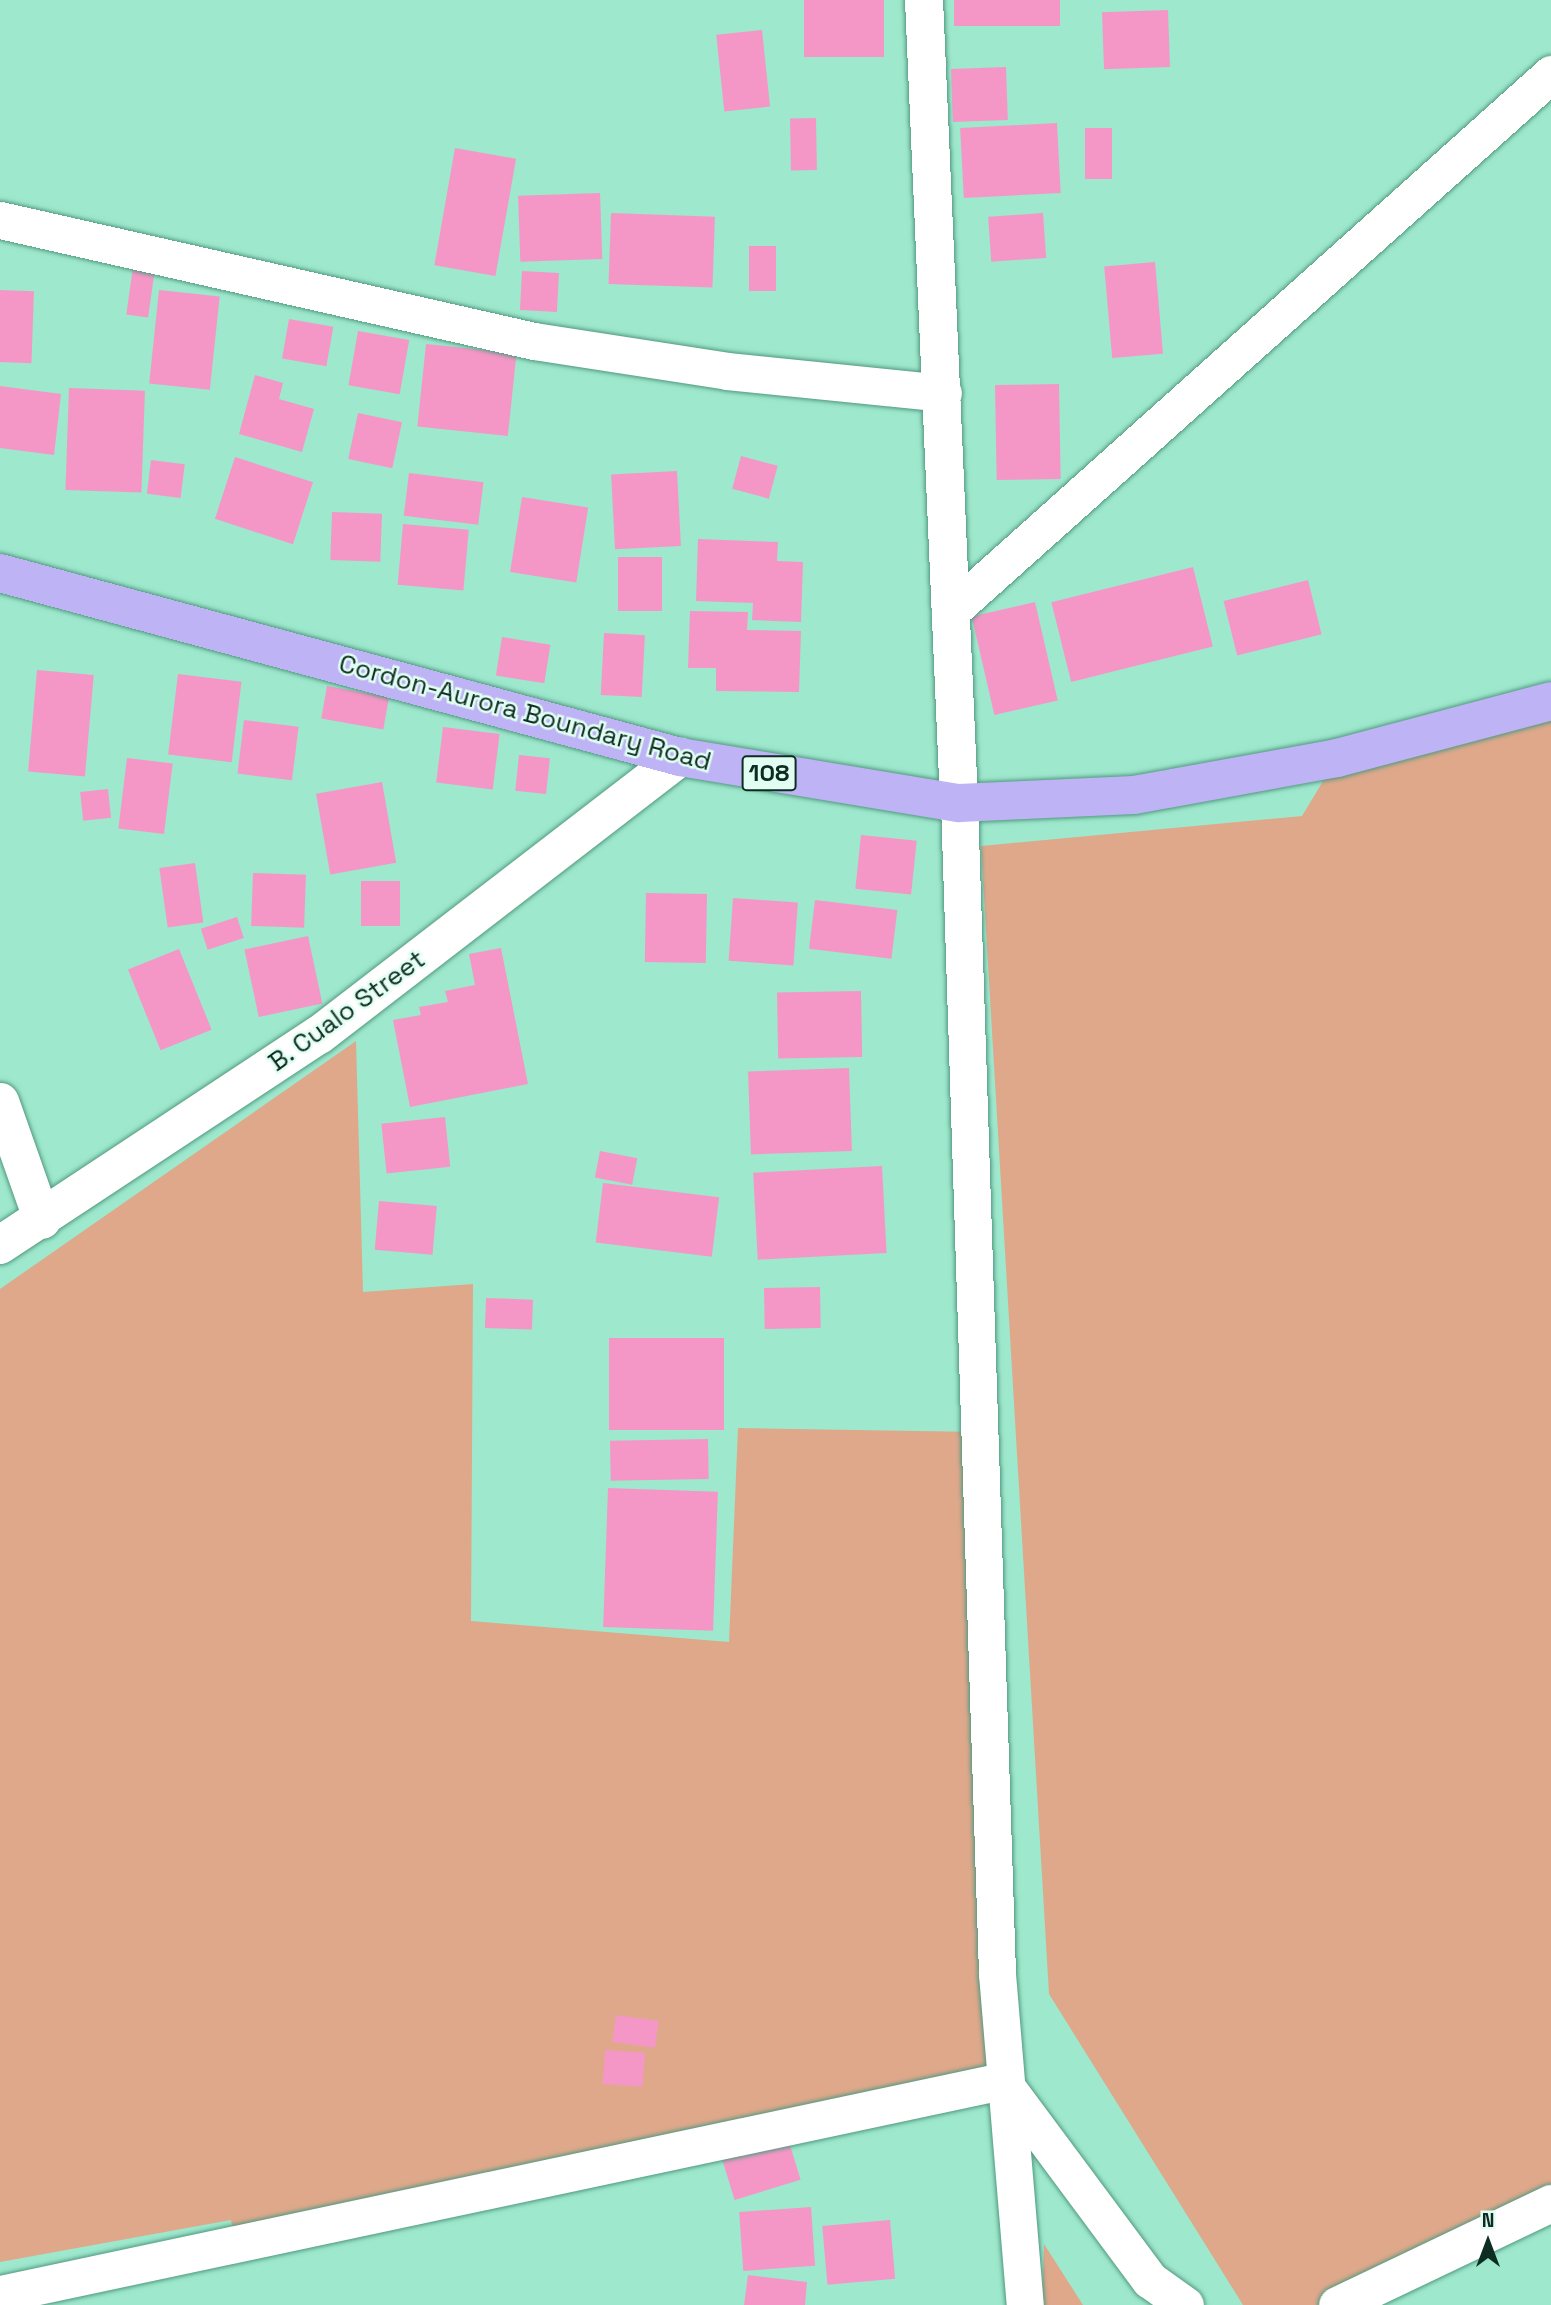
<!DOCTYPE html>
<style>
body{margin:0}
#map{position:relative;width:1551px;height:2305px;overflow:hidden;background:#9ee8cd;font-family:"Space Grotesk",sans-serif}
div>[style]{position:absolute}
.green>*{inset:0;background:#dfa88b}
.building>*{inset:0;background:#f597c6;transform-origin:0 0}
.roads{filter:drop-shadow(0 0 2px #519980) drop-shadow(0 0 2px #519980)}
.minor>*{height:37px;margin:-18.5px;padding:0 18.5px;transform-origin:18.5px;border-radius:18.5px;background:#fff}
.tertiary>*{height:38px;margin:-19px;padding:0 19px;transform-origin:19px;border-radius:19px;background:#fff}
.primary>*{height:38px;margin:-19px;padding:0 19px;transform-origin:19px;border-radius:19px;background:#beb3f4}
span{translate:-50% -50%;white-space:nowrap;text-align:center;line-height:1.15;-webkit-text-stroke:5px #e2fef3;paint-order:stroke}
.shield-label span{padding:2px 5px;background:#e2fef3;border:2px solid;border-radius:5px;-webkit-text-stroke-width:0}
.shield-label{font-size:24px;color:#0d2c22;font-weight:700}
.street-label{font-size:26px;color:#0d2c22}
.north{position:absolute;left:1453px;top:2207px;width:70px;height:70px;-webkit-text-stroke:5px #e2fef3;paint-order:stroke;rotate:0deg;font-size:19px;font-weight:700;line-height:28px;text-align:center;color:#0d2c22}
.north::after{content:'';display:block;margin:auto;width:24px;height:32px;background:#0d2c22;clip-path:polygon(50% 0,100% 100%,50% 72%,0 100%)}
</style>
<div id="map">
<div class="green">
<i style="clip-path:polygon(1551px 701px,1551px 2220px,1350px 2305px,1243px 2305px,1049px 1994px,981px 846px,1302px 816px,1337px 758px)"></i>
<i style="clip-path:polygon(356px 1041px,363px 1292px,473px 1284px,471px 1621px,729px 1642px,738px 1428px,980px 1432px,1002px 2081px,235px 2243px,231px 2220px,0 2262px,0 1289px)"></i>
<i style="clip-path:polygon(1044px 2244px,1083px 2305px,1042px 2305px)"></i>
</div>
<div class="building">
<i style="left:804px;top:0;width:80px;height:57px"></i>
<i style="left:954px;top:0;width:106px;height:26px"></i>
<i style="left:1168px;top:10px;width:57px;height:66px;rotate:88deg"></i>
<i style="left:762px;top:30px;width:77px;height:46px;rotate:84deg"></i>
<i style="left:1006px;top:67px;width:53px;height:55px;rotate:88deg"></i>
<i style="left:816px;top:118px;width:52px;height:26px;rotate:89deg"></i>
<i style="left:1057px;top:123px;width:70px;height:97px;rotate:87deg"></i>
<i style="left:1085px;top:128px;width:27px;height:51px"></i>
<i style="left:455px;top:148px;width:62px;height:119px;rotate:10deg"></i>
<i style="left:600px;top:193px;width:66px;height:82px;rotate:88deg"></i>
<i style="left:611px;top:213px;width:104px;height:71px;rotate:2deg"></i>
<i style="left:1043px;top:213px;width:45px;height:55px;rotate:86deg"></i>
<i style="left:749px;top:246px;width:27px;height:45px"></i>
<i style="left:1155px;top:262px;width:92px;height:51px;rotate:85deg"></i>
<i style="left:133px;top:267px;width:22px;height:48px;rotate:8deg"></i>
<i style="left:522px;top:271px;width:37px;height:39px;rotate:3deg"></i>
<i style="left:0;top:290px;width:34px;height:72px;rotate:2deg"></i>
<i style="left:159px;top:290px;width:61px;height:94px;rotate:6deg"></i>
<i style="left:289px;top:319px;width:45px;height:40px;rotate:10deg"></i>
<i style="left:358px;top:331px;width:52px;height:55px;rotate:10deg"></i>
<i style="left:426px;top:344px;width:91px;height:83px;rotate:6deg"></i>
<i style="clip-path:polygon(255px 375px,283px 383px,279px 399px,314px 409px,302px 452px,239px 434px)"></i>
<i style="left:1059px;top:384px;width:95px;height:64px;rotate:89deg"></i>
<i style="clip-path:polygon(0 386px,61px 394px,54px 455px,0 448px)"></i>
<i style="left:69px;top:388px;width:76px;height:102px;rotate:2deg"></i>
<i style="left:358px;top:413px;width:45px;height:47px;rotate:12deg"></i>
<i style="left:741px;top:456px;width:38px;height:34px;rotate:15deg"></i>
<i style="left:235px;top:457px;width:82px;height:65px;rotate:18deg"></i>
<i style="left:151px;top:460px;width:34px;height:34px;rotate:7deg"></i>
<i style="left:677px;top:471px;width:75px;height:66px;rotate:87deg"></i>
<i style="left:409px;top:473px;width:75px;height:43px;rotate:7deg"></i>
<i style="left:522px;top:497px;width:67px;height:76px;rotate:9deg"></i>
<i style="left:332px;top:512px;width:50px;height:48px;rotate:2deg"></i>
<i style="left:403px;top:524px;width:66px;height:61px;rotate:5deg"></i>
<i style="clip-path:polygon(698px 539px,778px 542px,777px 561px,803px 562px,801px 622px,752px 620px,753px 603px,696px 601px)"></i>
<i style="left:662px;top:557px;width:54px;height:44px;rotate:90deg"></i>
<i style="left:1193px;top:567px;width:82px;height:146px;rotate:76deg"></i>
<i style="left:1308px;top:580px;width:56px;height:87px;rotate:76deg"></i>
<i style="left:1035px;top:602px;width:101px;height:65px;rotate:77deg"></i>
<i style="clip-path:polygon(690px 611px,748px 612px,747px 630px,801px 631px,799px 692px,716px 691px,716px 668px,688px 668px)"></i>
<i style="left:604px;top:633px;width:41px;height:62px;rotate:3deg"></i>
<i style="left:502px;top:637px;width:49px;height:39px;rotate:9deg"></i>
<i style="left:37px;top:670px;width:57px;height:102px;rotate:5deg"></i>
<i style="left:178px;top:674px;width:64px;height:81px;rotate:7deg"></i>
<i style="left:327px;top:686px;width:63px;height:33px;rotate:10deg"></i>
<i style="left:244px;top:720px;width:55px;height:54px;rotate:7deg"></i>
<i style="left:443px;top:727px;width:57px;height:56px;rotate:7deg"></i>
<i style="left:519px;top:755px;width:31px;height:36px;rotate:6deg"></i>
<i style="left:127px;top:758px;width:46px;height:71px;rotate:7deg"></i>
<i style="left:382px;top:782px;width:82px;height:67px;rotate:80deg"></i>
<i style="left:108px;top:789px;width:29px;height:28px;rotate:84deg"></i>
<i style="left:861px;top:835px;width:56px;height:54px;rotate:6deg"></i>
<i style="left:195px;top:863px;width:60px;height:36px;rotate:82deg"></i>
<i style="left:253px;top:873px;width:53px;height:53px;rotate:2deg"></i>
<i style="left:361px;top:881px;width:39px;height:45px"></i>
<i style="left:646px;top:893px;width:61px;height:69px;rotate:1deg"></i>
<i style="left:733px;top:898px;width:65px;height:63px;rotate:4deg"></i>
<i style="left:815px;top:900px;width:83px;height:49px;rotate:7deg"></i>
<i style="left:237px;top:917px;width:22px;height:38px;rotate:72deg"></i>
<i style="left:308px;top:936px;width:69px;height:65px;rotate:78deg"></i>
<i style="clip-path:polygon(501px 948px,528px 1084px,410px 1107px,393px 1020px,421px 1015px,419px 1007px,448px 1002px,445px 991px,475px 985px,469px 954px)"></i>
<i style="left:179px;top:949px;width:87px;height:55px;rotate:68deg"></i>
<i style="left:861px;top:991px;width:66px;height:84px;rotate:89deg"></i>
<i style="left:849px;top:1068px;width:83px;height:101px;rotate:88deg"></i>
<i style="left:445px;top:1117px;width:50px;height:64px;rotate:84deg"></i>
<i style="left:600px;top:1151px;width:38px;height:27px;rotate:11deg"></i>
<i style="left:882px;top:1166px;width:87px;height:129px;rotate:87deg"></i>
<i style="left:603px;top:1183px;width:117px;height:60px;rotate:7deg"></i>
<i style="left:379px;top:1201px;width:58px;height:49px;rotate:5deg"></i>
<i style="left:820px;top:1287px;width:41px;height:56px;rotate:89deg"></i>
<i style="left:486px;top:1298px;width:47px;height:30px;rotate:2deg"></i>
<i style="left:609px;top:1338px;width:115px;height:92px"></i>
<i style="left:708px;top:1439px;width:40px;height:98px;rotate:89deg"></i>
<i style="left:608px;top:1488px;width:110px;height:139px;rotate:2deg"></i>
<i style="left:616px;top:2015px;width:43px;height:27px;rotate:8deg"></i>
<i style="left:605px;top:2050px;width:40px;height:34px;rotate:4deg"></i>
<i style="left:786px;top:2132px;width:50px;height:69px;rotate:73deg"></i>
<i style="left:811px;top:2207px;width:59px;height:72px;rotate:86deg"></i>
<i style="left:890px;top:2220px;width:59px;height:68px;rotate:85deg"></i>
<i style="clip-path:polygon(748px 2275px,807px 2282px,805px 2305px,744px 2305px)"></i>
</div>
<div class="roads">
<div class="minor">
<i style="left:0;top:220px;width:548px;rotate:12.77deg"></i>
<i style="left:534px;top:341px;width:195px;rotate:8.8deg"></i>
<i style="left:727px;top:371px;width:217px;rotate:5.8deg"></i>
<i style="left:950px;top:612px;width:807px;rotate:-41.83deg"></i>
<i style="left:959px;top:803px;width:1172px;rotate:88.14deg"></i>
<i style="left:997px;top:1974px;width:332px;rotate:85.2deg"></i>
<i style="left:0;top:1101px;width:126px;rotate:70.6deg"></i>
<i style="left:0;top:2294px;width:1024px;rotate:-12deg"></i>
<i style="left:1002px;top:2081px;width:248px;rotate:53.4deg"></i>
<i style="left:1150px;top:2280px;width:43px;rotate:35.5deg"></i>
<i style="left:1337px;top:2305px;width:237px;rotate:-25.5deg"></i>
</div>
<div class="tertiary">
<i style="left:924px;top:0;width:804px;rotate:87.5deg"></i>
<i style="left:0;top:1245px;width:382px;rotate:-33.4deg"></i>
<i style="left:319px;top:1035px;width:456px;rotate:-37.6deg"></i>
</div>
<div class="primary">
<i style="left:0;top:573px;width:704px;rotate:15.14deg"></i>
<i style="left:680px;top:757px;width:283px;rotate:9.4deg"></i>
<i style="left:959px;top:803px;width:175px;rotate:-2.6deg"></i>
<i style="left:1134px;top:795px;width:206px;rotate:-10.3deg"></i>
<i style="left:1337px;top:758px;width:221px;rotate:-14.9deg"></i>
</div>
</div>
<div class="shield-label">
<span style="left:769px;top:773px">108</span>
</div>
<div class="street-label">
<span style="left:525px;top:713px;rotate:15deg">Cordon-Aurora Boundary Road</span>
<span style="left:347px;top:1011px;rotate:-36deg">B. Cualo Street</span>
</div>
<div class="north">N</div>
</div>
